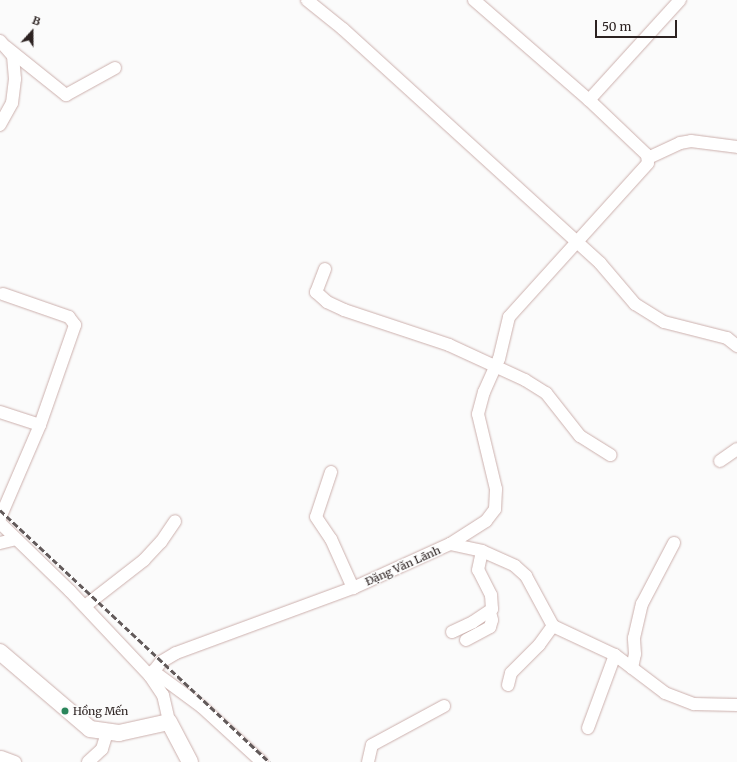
<!DOCTYPE html>
<meta charset="utf-8">
<style>
body{margin:0}
#map{position:relative;width:737px;height:762px;overflow:hidden;background:#fbfbfb;font-family:Merriweather,serif}
div>[style]{position:absolute}
.roads{filter:drop-shadow(0 0 1px #ccb0ad) drop-shadow(0 0 1px #ccb0ad)}
.minor>*{height:12px;margin:-6px;padding:0 6px;transform-origin:6px;border-radius:6px;background:#fff}
.tertiary>*{height:16px;margin:-8px;padding:0 8px;transform-origin:8px;border-radius:8px;background:#fff}
.rail>*{height:3px;margin-top:-1.5px;transform-origin:0;background:repeating-linear-gradient(90deg,#625a5a 0 6px,transparent 0 9px)}
.dots>*{width:11px;height:11px;translate:-50% -50%;box-sizing:border-box;border:2px solid #fbfbfb;border-radius:50%}
span{translate:-50% -50%;white-space:nowrap;text-align:center;line-height:1.15;-webkit-text-stroke:3px #fbfbfb;paint-order:stroke}
.street-label{font-size:11px;color:#2c2221}
.poi-label{font-size:11px;color:#2c2221}
.left{translate:0 -50%;text-align:left}
.north{position:absolute;left:12px;top:12px;width:40px;height:40px;-webkit-text-stroke:3px #fbfbfb;paint-order:stroke;rotate:21deg;font-size:11px;font-weight:700;line-height:16px;text-align:center;color:#2c2221}
.north::after{content:'';display:block;margin:auto;width:14px;height:18px;background:#2c2221;clip-path:polygon(50% 0,100% 100%,50% 72%,0 100%)}
.scale{position:absolute;left:595px;top:20px;width:82px;height:18px;box-sizing:border-box;border:2px solid #2c2221;border-top:0;padding-left:5px;font-size:12px;line-height:14px;white-space:nowrap;color:#2c2221;-webkit-text-stroke:3px #fbfbfb;paint-order:stroke}
</style>
<div id="map">
<div class="roads">
<div class="minor">
<i style="left:307px;top:0;width:46px;rotate:38.9deg"></i>
<i style="left:343px;top:29px;width:348px;rotate:42.3deg"></i>
<i style="left:600px;top:263px;width:54px;rotate:49.5deg"></i>
<i style="left:635px;top:304px;width:34px;rotate:32deg"></i>
<i style="left:664px;top:322px;width:65px;rotate:14.3deg"></i>
<i style="left:727px;top:338px;width:13px;rotate:39deg"></i>
<i style="left:474px;top:0;width:152px;rotate:41deg"></i>
<i style="left:0;top:41px;width:20px;rotate:49deg"></i>
<i style="left:13px;top:56px;width:23px;rotate:85deg"></i>
<i style="left:15px;top:79px;width:24px;rotate:97deg"></i>
<i style="left:12px;top:103px;width:25px;rotate:119deg"></i>
<i style="left:6px;top:47px;width:77px;rotate:38.7deg"></i>
<i style="left:66px;top:95px;width:56px;rotate:-28.9deg"></i>
<i style="left:648px;top:158px;width:35px;rotate:-25deg"></i>
<i style="left:680px;top:143px;width:11px;rotate:-10deg"></i>
<i style="left:691px;top:141px;width:46px;rotate:7.4deg"></i>
<i style="left:325px;top:269px;width:25px;rotate:111deg"></i>
<i style="left:316px;top:292px;width:15px;rotate:42deg"></i>
<i style="left:327px;top:302px;width:19px;rotate:25deg"></i>
<i style="left:344px;top:310px;width:111px;rotate:18.4deg"></i>
<i style="left:449px;top:345px;width:84px;rotate:24.7deg"></i>
<i style="left:525px;top:380px;width:25px;rotate:32deg"></i>
<i style="left:546px;top:393px;width:55px;rotate:51.7deg"></i>
<i style="left:580px;top:436px;width:36px;rotate:32deg"></i>
<i style="left:0;top:412px;width:42px;rotate:18deg"></i>
<i style="left:720px;top:461px;width:21px;rotate:-35deg"></i>
<i style="left:331px;top:472px;width:47px;rotate:108.4deg"></i>
<i style="left:316px;top:517px;width:27px;rotate:56deg"></i>
<i style="left:331px;top:539px;width:54px;rotate:65.8deg"></i>
<i style="left:0;top:518px;width:101px;rotate:-66.7deg"></i>
<i style="left:40px;top:425px;width:106px;rotate:-70.7deg"></i>
<i style="left:75px;top:325px;width:10px;rotate:-127deg"></i>
<i style="left:69px;top:317px;width:70px;rotate:-160.8deg"></i>
<i style="left:0;top:523px;width:98px;rotate:44.2deg"></i>
<i style="left:70px;top:591px;width:117px;rotate:46.7deg"></i>
<i style="left:150px;top:676px;width:23px;rotate:56deg"></i>
<i style="left:163px;top:695px;width:28px;rotate:77deg"></i>
<i style="left:0;top:543px;width:16px;rotate:-14deg"></i>
<i style="left:450px;top:544px;width:43px;rotate:-32.6deg"></i>
<i style="left:486px;top:521px;width:15px;rotate:-53deg"></i>
<i style="left:495px;top:509px;width:20px;rotate:-87deg"></i>
<i style="left:496px;top:489px;width:77px;rotate:-103.5deg"></i>
<i style="left:478px;top:414px;width:23px;rotate:-75deg"></i>
<i style="left:484px;top:392px;width:36px;rotate:-66deg"></i>
<i style="left:499px;top:359px;width:43px;rotate:-76.6deg"></i>
<i style="left:509px;top:317px;width:207px;rotate:-47.9deg"></i>
<i style="left:648px;top:163px;width:8px;rotate:-97deg"></i>
<i style="left:647px;top:155px;width:80px;rotate:-136.5deg"></i>
<i style="left:589px;top:100px;width:135px;rotate:-47.7deg"></i>
<i style="left:85px;top:606px;width:75px;rotate:-37.9deg"></i>
<i style="left:144px;top:560px;width:25px;rotate:-47deg"></i>
<i style="left:161px;top:542px;width:25px;rotate:-56deg"></i>
<i style="left:452px;top:632px;width:23px;rotate:-25deg"></i>
<i style="left:473px;top:622px;width:23px;rotate:-34deg"></i>
<i style="left:492px;top:609px;width:14px;rotate:-94deg"></i>
<i style="left:491px;top:595px;width:28px;rotate:-117deg"></i>
<i style="left:478px;top:570px;width:19px;rotate:-78deg"></i>
<i style="left:466px;top:640px;width:27px;rotate:-28deg"></i>
<i style="left:490px;top:627px;width:7px;rotate:-74deg"></i>
<i style="left:492px;top:620px;width:8px;rotate:-104deg"></i>
<i style="left:632px;top:668px;width:14px;rotate:-78deg"></i>
<i style="left:635px;top:654px;width:16px;rotate:-94deg"></i>
<i style="left:634px;top:638px;width:35px;rotate:-77deg"></i>
<i style="left:642px;top:604px;width:69px;rotate:-62.3deg"></i>
<i style="left:153px;top:671px;width:61px;rotate:36.3deg"></i>
<i style="left:202px;top:707px;width:81px;rotate:42.5deg"></i>
<i style="left:150px;top:676px;width:18px;rotate:-52deg"></i>
<i style="left:161px;top:662px;width:17px;rotate:-31deg"></i>
<i style="left:176px;top:653px;width:189px;rotate:-20.2deg"></i>
<i style="left:353px;top:588px;width:107px;rotate:-24.4deg"></i>
<i style="left:450px;top:544px;width:33px;rotate:12deg"></i>
<i style="left:482px;top:551px;width:36px;rotate:24deg"></i>
<i style="left:515px;top:566px;width:15px;rotate:42deg"></i>
<i style="left:526px;top:576px;width:57px;rotate:61.6deg"></i>
<i style="left:553px;top:626px;width:68px;rotate:25.1deg"></i>
<i style="left:615px;top:655px;width:63px;rotate:37.2deg"></i>
<i style="left:665px;top:693px;width:31px;rotate:21deg"></i>
<i style="left:694px;top:704px;width:43px;rotate:1.3deg"></i>
<i style="left:508px;top:685px;width:12px;rotate:-76deg"></i>
<i style="left:511px;top:673px;width:40px;rotate:-45deg"></i>
<i style="left:539px;top:645px;width:24px;rotate:-54deg"></i>
<i style="left:588px;top:728px;width:78px;rotate:-69.7deg"></i>
<i style="left:1px;top:757px;width:15px;rotate:20deg"></i>
<i style="left:88px;top:762px;width:19px;rotate:-43deg"></i>
<i style="left:102px;top:749px;width:17px;rotate:-73deg"></i>
<i style="left:368px;top:762px;width:17px;rotate:-77deg"></i>
<i style="left:372px;top:745px;width:82px;rotate:-28.4deg"></i>
</div>
<div class="tertiary">
<i style="left:0;top:652px;width:118px;rotate:40.5deg"></i>
<i style="left:90px;top:729px;width:29px;rotate:8deg"></i>
<i style="left:119px;top:733px;width:51px;rotate:-12.4deg"></i>
<i style="left:169px;top:722px;width:45px;rotate:62.3deg"></i>
</div>
</div>
<div class="rail">
<i style="left:0;top:510px;width:369px;rotate:43.1deg"></i>
</div>
<div class="dots">
<i style="left:65px;top:711px;background:#2a855b"></i>
</div>
<div class="street-label">
<span style="left:403px;top:566px;rotate:-24deg">Đặng Văn Lãnh</span>
</div>
<div class="poi-label">
<span class="left" style="left:73px;top:711px">Hồng Mến</span>
</div>
<div class="north">B</div>
<div class="scale">50 m</div>
</div>
